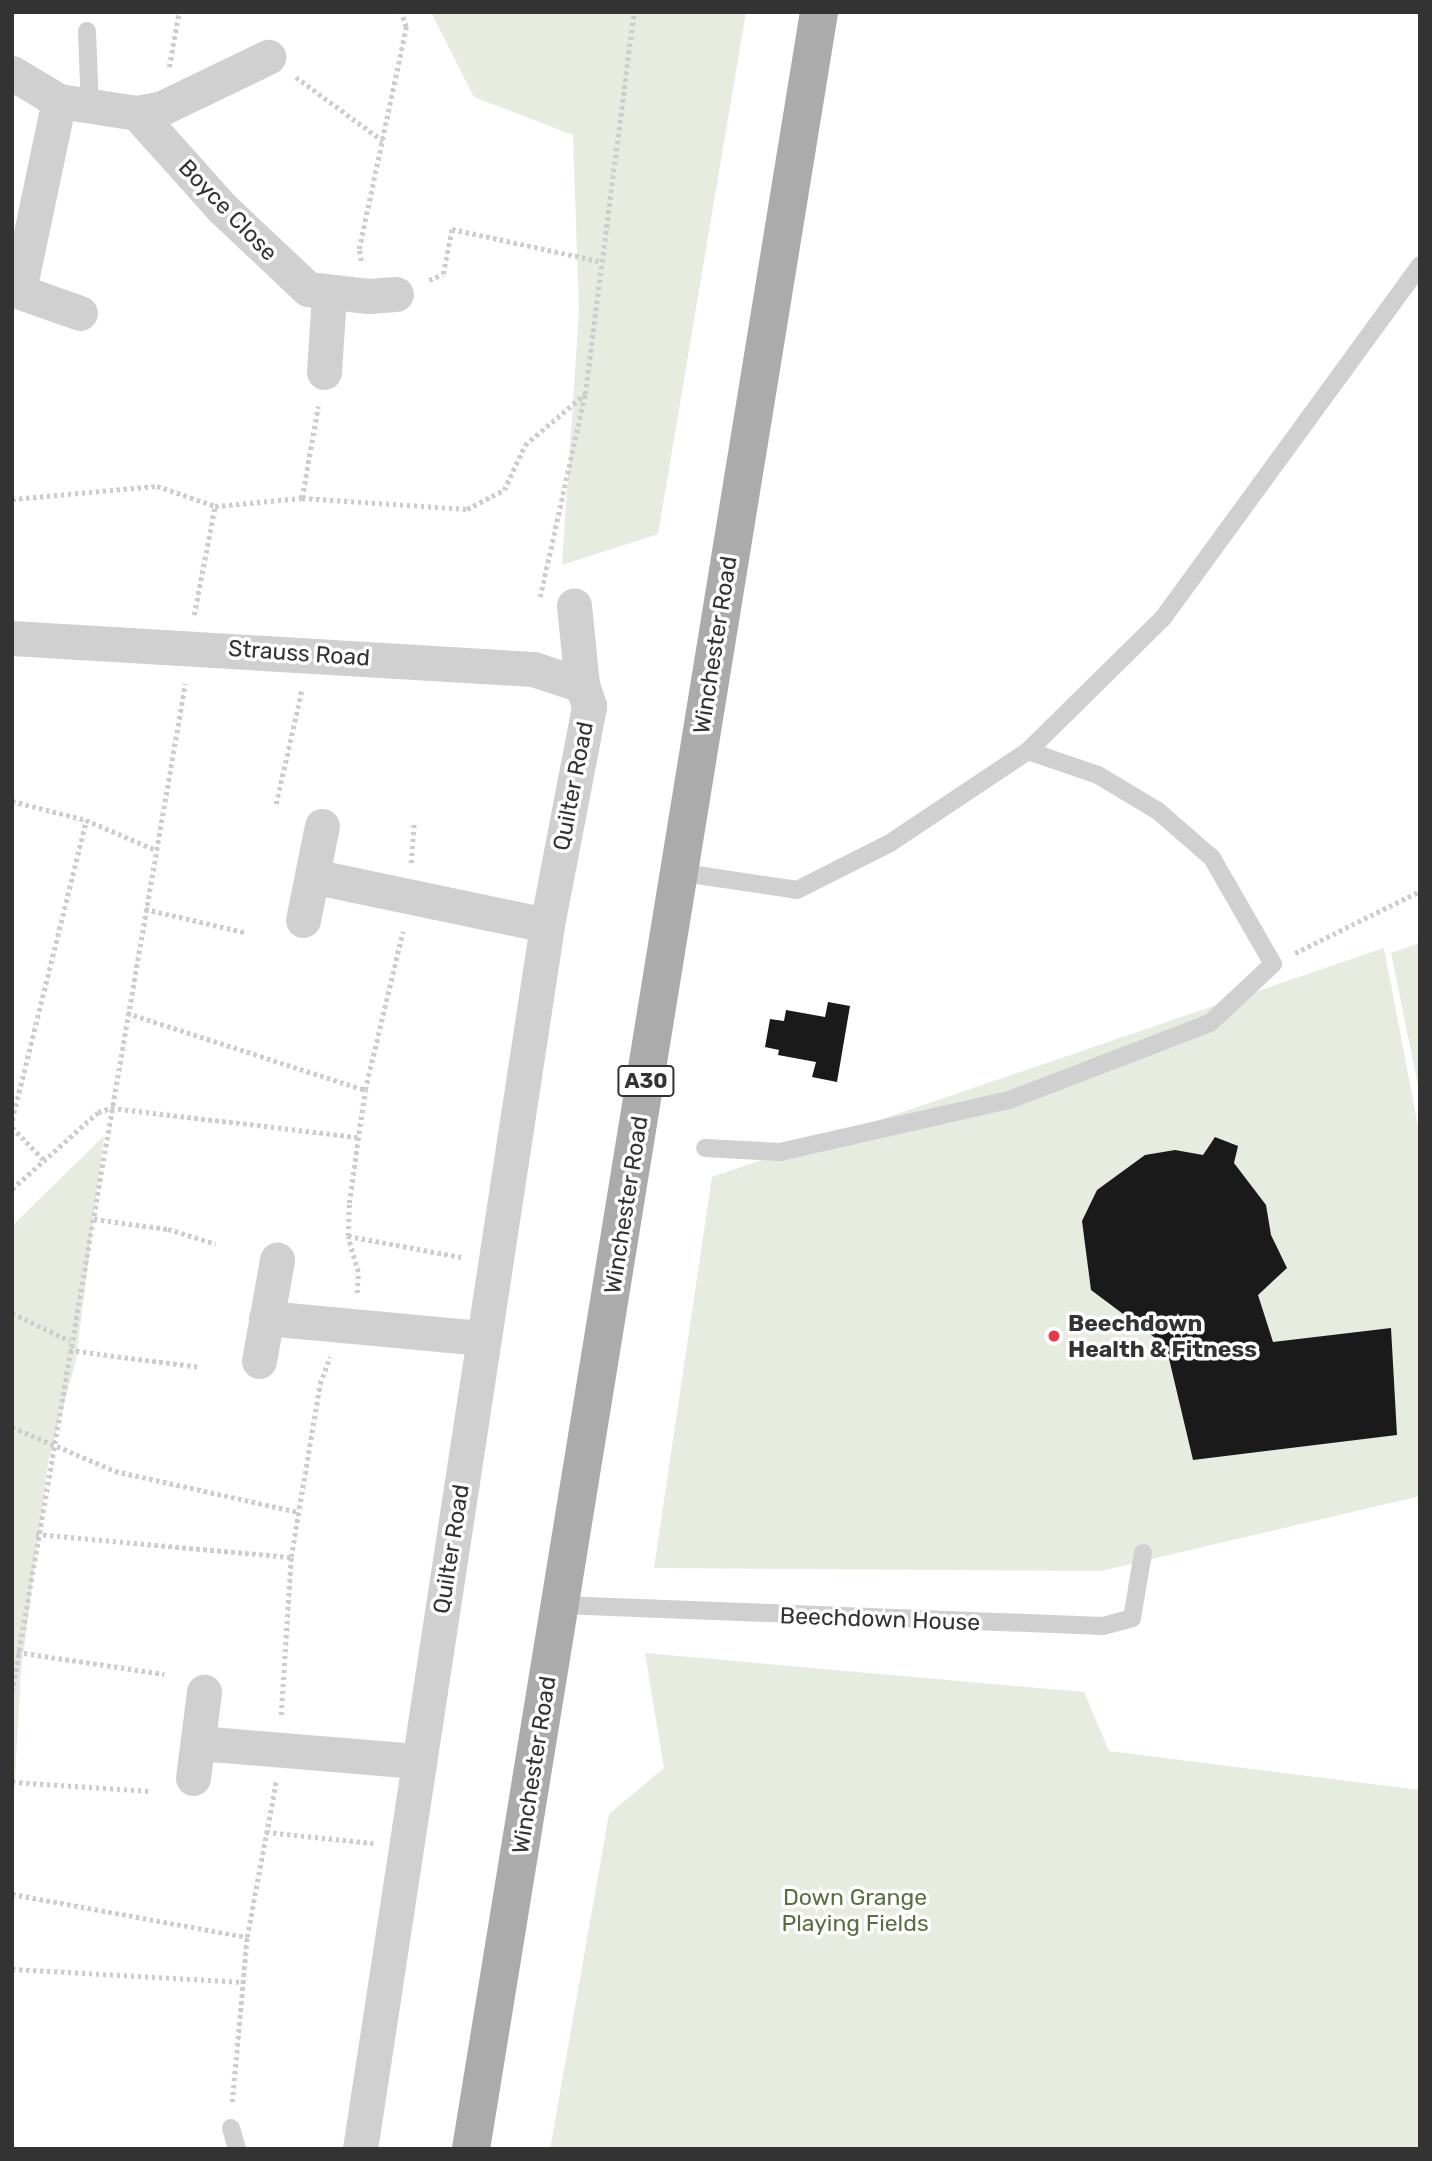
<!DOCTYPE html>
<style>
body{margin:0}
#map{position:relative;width:1432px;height:2161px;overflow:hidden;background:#fff;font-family:Rubik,sans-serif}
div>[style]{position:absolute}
.green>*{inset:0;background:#e6ecdf}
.building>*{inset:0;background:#1a1a1a}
.path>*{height:4.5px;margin-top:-2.25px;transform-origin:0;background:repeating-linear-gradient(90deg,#cdcdcd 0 3.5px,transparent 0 7px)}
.service>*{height:18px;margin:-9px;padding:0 9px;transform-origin:9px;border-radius:9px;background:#d0d0d0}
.minor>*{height:35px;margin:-17.5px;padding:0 17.5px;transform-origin:17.5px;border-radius:17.5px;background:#d0d0d0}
.primary>*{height:38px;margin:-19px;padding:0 19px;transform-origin:19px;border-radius:19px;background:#ababab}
.dots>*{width:19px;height:19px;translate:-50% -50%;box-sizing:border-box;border:4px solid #fff;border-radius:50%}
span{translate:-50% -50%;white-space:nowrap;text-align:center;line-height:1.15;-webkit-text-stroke:7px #fff;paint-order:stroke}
.shield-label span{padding:2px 5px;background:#fff;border:2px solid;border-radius:5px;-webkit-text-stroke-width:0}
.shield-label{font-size:21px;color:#333;font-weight:700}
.street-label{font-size:23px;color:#333}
.poi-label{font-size:23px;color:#333;font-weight:700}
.left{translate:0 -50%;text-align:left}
.park-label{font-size:23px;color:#56703f}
.frame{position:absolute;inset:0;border:14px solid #333;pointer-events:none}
</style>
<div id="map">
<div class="green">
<i style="clip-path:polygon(431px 12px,746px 12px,658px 534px,562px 565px,579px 312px,573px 135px,474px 97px)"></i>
<i style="clip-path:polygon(1420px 943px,1420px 1095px,1391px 953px)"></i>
<i style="clip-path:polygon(1384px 948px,1420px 1137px,1420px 1496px,1101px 1571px,654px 1568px,712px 1177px)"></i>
<i style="clip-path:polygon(104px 1136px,76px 1360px,49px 1458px,21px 1671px,12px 1832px,12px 1226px)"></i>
<i style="clip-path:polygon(645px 1653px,1084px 1692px,1109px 1751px,1420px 1790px,1420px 2149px,550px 2149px,609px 1814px,664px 1768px)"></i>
</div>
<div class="building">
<i style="clip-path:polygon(828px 1002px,850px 1006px,837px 1082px,812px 1077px,816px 1062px,778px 1055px,779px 1050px,765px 1047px,770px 1019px,784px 1021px,786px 1010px,825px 1017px)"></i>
<i style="clip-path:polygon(1215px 1137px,1238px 1146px,1234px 1163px,1266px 1205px,1271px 1235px,1287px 1268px,1258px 1295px,1273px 1342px,1391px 1328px,1397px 1435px,1193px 1460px,1166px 1346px,1091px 1290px,1082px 1221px,1097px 1190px,1145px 1155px,1175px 1150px,1203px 1155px)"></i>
</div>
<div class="path">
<i style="left:169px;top:67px;width:56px;rotate:-79.7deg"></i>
<i style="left:296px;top:77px;width:108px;rotate:36.3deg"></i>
<i style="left:361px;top:261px;width:12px;rotate:-99deg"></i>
<i style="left:359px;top:249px;width:227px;rotate:-78deg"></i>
<i style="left:406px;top:27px;width:16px;rotate:-108deg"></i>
<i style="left:429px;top:280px;width:15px;rotate:-23deg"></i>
<i style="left:443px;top:274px;width:46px;rotate:-78.7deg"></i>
<i style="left:452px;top:229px;width:150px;rotate:12.3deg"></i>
<i style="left:302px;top:498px;width:93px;rotate:-80.1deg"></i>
<i style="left:12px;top:499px;width:146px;rotate:-5.1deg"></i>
<i style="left:157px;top:486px;width:61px;rotate:19deg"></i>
<i style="left:215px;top:506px;width:87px;rotate:-5.3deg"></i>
<i style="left:302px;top:498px;width:165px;rotate:3.8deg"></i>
<i style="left:467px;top:509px;width:42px;rotate:-27.2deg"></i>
<i style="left:504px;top:490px;width:50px;rotate:-65deg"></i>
<i style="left:525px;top:445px;width:79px;rotate:-40.4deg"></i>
<i style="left:540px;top:597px;width:208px;rotate:-77.5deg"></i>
<i style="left:585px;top:394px;width:385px;rotate:-82.7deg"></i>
<i style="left:194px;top:615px;width:111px;rotate:-79.1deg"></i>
<i style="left:12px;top:801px;width:76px;rotate:14.4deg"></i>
<i style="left:86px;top:820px;width:76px;rotate:23.2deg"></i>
<i style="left:276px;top:804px;width:118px;rotate:-77.3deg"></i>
<i style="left:411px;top:863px;width:41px;rotate:-85.8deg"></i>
<i style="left:145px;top:909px;width:102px;rotate:13.1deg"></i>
<i style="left:1295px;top:953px;width:140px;rotate:-26.4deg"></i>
<i style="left:127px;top:1013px;width:250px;rotate:17.9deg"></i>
<i style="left:12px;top:1120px;width:309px;rotate:-76.1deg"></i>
<i style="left:12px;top:1127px;width:45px;rotate:45.9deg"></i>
<i style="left:12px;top:1189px;width:115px;rotate:-41.8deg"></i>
<i style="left:98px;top:1112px;width:14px;rotate:-17deg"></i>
<i style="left:111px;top:1108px;width:248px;rotate:6.7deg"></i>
<i style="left:94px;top:1219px;width:75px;rotate:7.7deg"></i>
<i style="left:168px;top:1229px;width:50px;rotate:17.4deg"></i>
<i style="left:348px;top:1236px;width:115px;rotate:10.5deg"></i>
<i style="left:357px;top:1293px;width:21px;rotate:-87deg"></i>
<i style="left:358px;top:1272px;width:37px;rotate:-106deg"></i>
<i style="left:348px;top:1236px;width:33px;rotate:-88deg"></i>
<i style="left:349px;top:1203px;width:114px;rotate:-81.9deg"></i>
<i style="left:365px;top:1090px;width:163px;rotate:-76.6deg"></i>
<i style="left:12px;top:1313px;width:64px;rotate:25.8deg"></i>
<i style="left:69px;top:1350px;width:132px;rotate:7.4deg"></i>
<i style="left:12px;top:1427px;width:112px;rotate:23.1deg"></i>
<i style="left:115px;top:1471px;width:188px;rotate:12.6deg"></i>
<i style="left:36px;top:1534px;width:256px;rotate:5.2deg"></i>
<i style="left:17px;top:1652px;width:149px;rotate:8.5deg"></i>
<i style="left:12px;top:1692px;width:1023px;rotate:-80.26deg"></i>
<i style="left:281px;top:1715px;width:158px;rotate:-86.4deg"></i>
<i style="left:291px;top:1557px;width:175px;rotate:-80.5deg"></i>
<i style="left:320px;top:1384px;width:29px;rotate:-70deg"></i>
<i style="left:12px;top:1782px;width:139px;rotate:3.7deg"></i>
<i style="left:266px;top:1832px;width:108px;rotate:5.9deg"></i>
<i style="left:12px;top:1894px;width:239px;rotate:10.4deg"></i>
<i style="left:12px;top:1969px;width:229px;rotate:3.2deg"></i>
<i style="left:232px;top:2102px;width:166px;rotate:-84.8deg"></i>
<i style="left:247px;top:1937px;width:158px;rotate:-79.4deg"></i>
</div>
<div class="service">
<i style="left:87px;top:31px;width:77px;rotate:87.8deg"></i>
<i style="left:1028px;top:751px;width:190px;rotate:-44.6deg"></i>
<i style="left:1163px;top:618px;width:437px;rotate:-53.9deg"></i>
<i style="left:677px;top:872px;width:121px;rotate:8.5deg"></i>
<i style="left:797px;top:890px;width:104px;rotate:-26.8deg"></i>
<i style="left:890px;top:843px;width:166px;rotate:-33.7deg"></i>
<i style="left:1028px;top:751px;width:74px;rotate:18.9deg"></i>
<i style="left:1098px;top:775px;width:70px;rotate:31deg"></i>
<i style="left:1158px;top:811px;width:72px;rotate:41deg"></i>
<i style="left:1212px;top:858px;width:122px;rotate:60.1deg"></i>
<i style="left:1273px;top:964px;width:86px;rotate:136.9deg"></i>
<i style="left:1210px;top:1023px;width:215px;rotate:159deg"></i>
<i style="left:1009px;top:1100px;width:235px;rotate:167.2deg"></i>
<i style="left:780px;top:1152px;width:75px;rotate:-176.9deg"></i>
<i style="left:560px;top:1605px;width:543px;rotate:2.21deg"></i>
<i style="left:1103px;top:1626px;width:30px;rotate:-15deg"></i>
<i style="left:1132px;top:1618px;width:66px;rotate:-80.4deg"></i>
<i style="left:231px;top:2128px;width:22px;rotate:74deg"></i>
</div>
<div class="minor">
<i style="left:12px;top:73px;width:55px;rotate:30.8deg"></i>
<i style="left:59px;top:101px;width:79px;rotate:8.7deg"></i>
<i style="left:137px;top:113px;width:25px;rotate:-11deg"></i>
<i style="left:162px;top:108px;width:118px;rotate:-25.7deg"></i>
<i style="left:137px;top:113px;width:127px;rotate:48.2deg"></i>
<i style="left:222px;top:208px;width:118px;rotate:43.3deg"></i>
<i style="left:308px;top:289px;width:60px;rotate:6.7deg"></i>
<i style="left:368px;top:296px;width:28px;rotate:-4deg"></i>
<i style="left:12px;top:289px;width:72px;rotate:19.4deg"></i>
<i style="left:19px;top:290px;width:193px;rotate:-78.1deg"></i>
<i style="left:324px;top:372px;width:78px;rotate:-86.3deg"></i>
<i style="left:12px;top:638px;width:522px;rotate:3.41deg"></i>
<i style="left:533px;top:669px;width:52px;rotate:18.1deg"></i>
<i style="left:312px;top:876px;width:240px;rotate:11.8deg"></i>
<i style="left:303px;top:920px;width:96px;rotate:-78.6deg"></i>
<i style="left:266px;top:1318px;width:218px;rotate:5.3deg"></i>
<i style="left:259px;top:1361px;width:103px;rotate:-79.9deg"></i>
<i style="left:198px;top:1743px;width:222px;rotate:4.7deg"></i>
<i style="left:193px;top:1778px;width:87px;rotate:-82.7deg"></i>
<i style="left:360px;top:2149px;width:1238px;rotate:-81.31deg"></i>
<i style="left:547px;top:925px;width:223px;rotate:-79.1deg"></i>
<i style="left:589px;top:706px;width:22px;rotate:-108deg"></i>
<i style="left:582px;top:685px;width:80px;rotate:-95.7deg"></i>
</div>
<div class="primary">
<i style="left:471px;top:2149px;width:2165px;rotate:-80.75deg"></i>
</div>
<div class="dots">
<i style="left:1054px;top:1336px;background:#e63946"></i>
</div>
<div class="shield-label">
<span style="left:646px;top:1081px">A30</span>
</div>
<div class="street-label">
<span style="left:228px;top:210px;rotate:46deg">Boyce Close</span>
<span style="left:715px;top:645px;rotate:-81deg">Winchester Road</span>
<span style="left:299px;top:653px;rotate:4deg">Strauss Road</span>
<span style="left:573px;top:786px;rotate:-79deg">Quilter Road</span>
<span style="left:626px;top:1205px;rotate:-81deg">Winchester Road</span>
<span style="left:451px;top:1549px;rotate:-81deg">Quilter Road</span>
<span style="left:880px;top:1619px;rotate:2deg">Beechdown House</span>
<span style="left:534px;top:1765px;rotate:-81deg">Winchester Road</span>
</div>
<div class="poi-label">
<span class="left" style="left:1068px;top:1336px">Beechdown<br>Health &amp; Fitness</span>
</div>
<div class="park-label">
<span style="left:855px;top:1910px">Down Grange<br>Playing Fields</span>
</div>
<div class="frame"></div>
</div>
